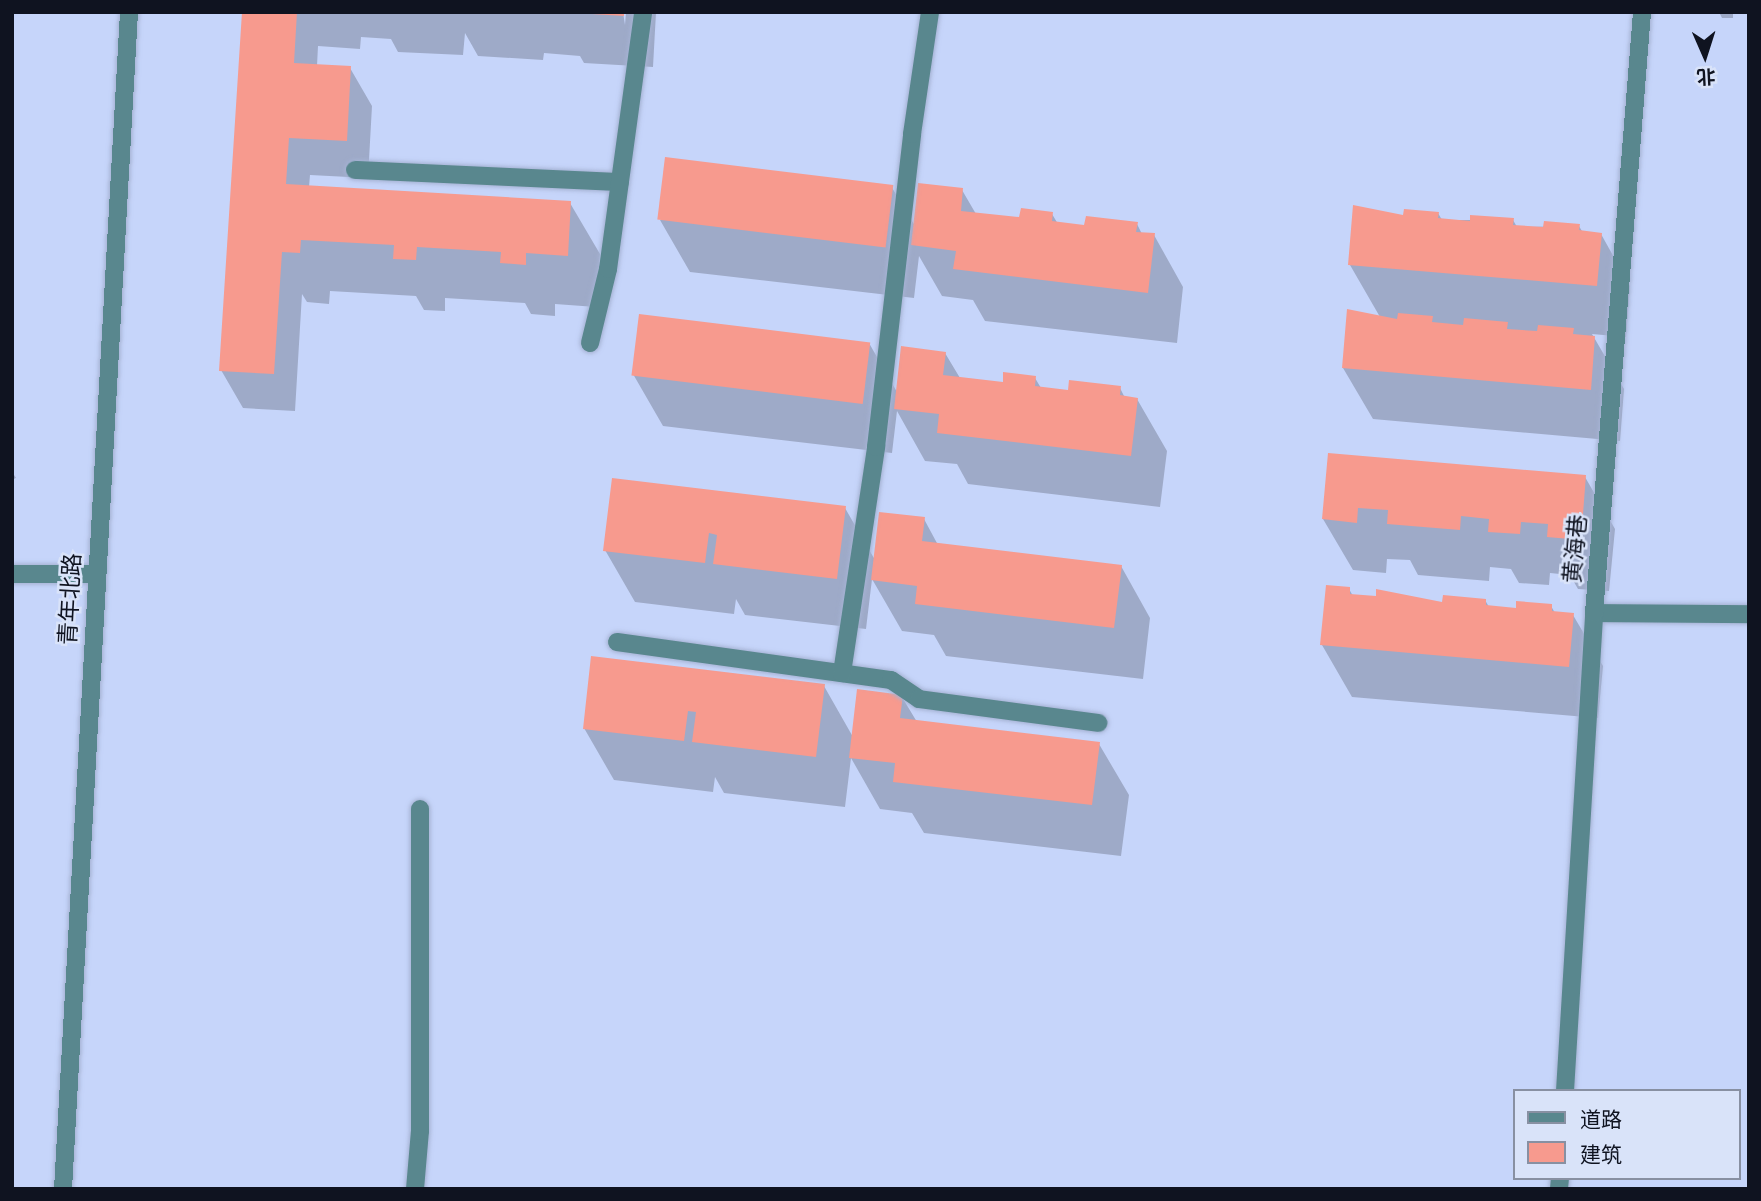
<!DOCTYPE html>
<meta charset="utf-8">
<style>
body{margin:0}
#map{position:relative;width:1761px;height:1201px;overflow:hidden;background:#c6d5fa;font-family:Barlow,"Noto Sans SC",sans-serif}
div>[style]{position:absolute}
.shadow>*{inset:0;background:#0003;transform-origin:0 0}
.building>*{inset:0;background:#f79a8e;transform-origin:0 0}
.roads{filter:drop-shadow(0 0 2px #a5b2d3) drop-shadow(0 0 2px #a5b2d3)}
.service>*{height:18px;margin:-9px;padding:0 9px;transform-origin:9px;border-radius:9px;background:#59878e}
.minor>*{height:18px;margin:-9px;padding:0 9px;transform-origin:9px;border-radius:9px;background:#59878e}
.tertiary>*{height:18px;margin:-9px;padding:0 9px;transform-origin:9px;border-radius:9px;background:#59878e}
span{translate:-50% -50%;white-space:nowrap;text-align:center;line-height:1.15;-webkit-text-stroke:5px #d9e3f9;paint-order:stroke}
.street-label{font-size:23px;color:#0f1320}
.frame{position:absolute;inset:0;border:14px solid #0f1320;pointer-events:none}
.legend{position:absolute;left:1513px;top:1089px;width:228px;height:91px;box-sizing:border-box;background:#d9e3f9;border:2px solid #8890a2;margin:0;padding:9px 12px;list-style:none;font-size:21px;color:#0f1320}
.legend li{display:flex;align-items:center;gap:14px;height:35px}
.legend b{width:35px;border:2px solid #8890a2}
.north{position:absolute;left:1670px;top:21px;width:70px;height:70px;-webkit-text-stroke:5px #d9e3f9;paint-order:stroke;rotate:177deg;font-size:19px;font-weight:700;line-height:28px;text-align:center;color:#0f1320}
.north::after{content:'';display:block;margin:auto;width:24px;height:32px;background:#0f1320;clip-path:polygon(50% 0,100% 100%,50% 72%,0 100%)}
</style>
<div id="map">
<div class="shadow">
<i style="clip-path:polygon(244px 12px,623px 12px,625px 25px,626px 12px,656px 12px,653px 67px,584px 63px,580px 56px,544px 53px,543px 60px,478px 56px,465px 33px,463px 55px,398px 52px,391px 39px,361px 37px,360px 49px,318px 46px,317px 66px,350px 68px,372px 106px,368px 178px,310px 175px,309px 187px,570px 203px,600px 254px,596px 307px,555px 304px,555px 316px,531px 314px,525px 303px,445px 298px,445px 311px,424px 310px,416px 296px,330px 291px,329px 304px,307px 302px,302px 294px,295px 411px,243px 408px,221px 370px)"></i>
<i style="clip-path:polygon(1719px 12px,1733px 12px,1733px 18px,1722px 18px)"></i>
<i style="clip-path:polygon(891px 186px,915px 226px,962px 190px,976px 214px,1021px 219px,1052px 214px,1058px 224px,1086px 227px,1137px 224px,1142px 234px,1154px 235px,1183px 287px,1177px 343px,985px 321px,973px 300px,942px 296px,919px 256px,914px 298px,690px 272px,660px 220px)"></i>
<i style="clip-path:polygon(1438px 213px,1442px 220px,1513px 220px,1517px 227px,1579px 226px,1583px 233px,1601px 234px,1630px 286px,1626px 337px,1592px 334px,1624px 389px,1620px 441px,1373px 419px,1343px 368px,1380px 317px,1350px 265px,1405px 217px)"></i>
<i style="clip-path:polygon(869px 343px,897px 392px,945px 353px,960px 378px,1004px 384px,1035px 378px,1041px 388px,1069px 391px,1120px 388px,1125px 398px,1137px 399px,1167px 451px,1160px 507px,968px 484px,957px 464px,925px 461px,897px 411px,892px 453px,663px 426px,633px 374px)"></i>
<i style="clip-path:polygon(1329px 455px,1585px 477px,1615px 529px,1609px 591px,1578px 589px,1570px 575px,1550px 573px,1549px 585px,1519px 583px,1511px 569px,1490px 567px,1489px 581px,1418px 575px,1410px 560px,1387px 559px,1386px 573px,1353px 570px,1323px 519px)"></i>
<i style="left:12px;top:472px;width:7px;height:65px;rotate:56deg"></i>
<i style="clip-path:polygon(845px 508px,875px 560px,924px 519px,938px 545px,1121px 566px,1150px 618px,1143px 679px,946px 656px,934px 635px,902px 631px,872px 579px,866px 629px,745px 615px,736px 599px,734px 614px,635px 602px,605px 550px)"></i>
<i style="clip-path:polygon(1349px 589px,1353px 596px,1444px 604px,1485px 600px,1489px 607px,1517px 610px,1551px 606px,1555px 613px,1573px 615px,1603px 666px,1598px 718px,1352px 697px,1322px 645px)"></i>
<i style="clip-path:polygon(824px 686px,853px 737px,902px 697px,917px 722px,1099px 744px,1129px 795px,1121px 856px,924px 833px,912px 813px,880px 809px,851px 758px,845px 807px,724px 793px,715px 777px,713px 792px,614px 780px,584px 728px)"></i>
</div>
<div class="building">
<i style="clip-path:polygon(242px 12px,297px 12px,294px 63px,351px 66px,347px 141px,289px 138px,286px 184px,571px 201px,568px 256px,526px 253px,526px 265px,500px 263px,501px 252px,417px 247px,416px 260px,393px 259px,394px 245px,301px 240px,300px 253px,282px 252px,274px 374px,219px 371px)"></i>
<i style="clip-path:polygon(592px 12px,624px 12px,624px 16px,592px 14px)"></i>
<i style="left:665px;top:157px;width:230px;height:63px;rotate:7deg"></i>
<i style="clip-path:polygon(918px 183px,963px 188px,961px 211px,1019px 217px,1021px 208px,1053px 212px,1052px 221px,1084px 225px,1086px 216px,1138px 222px,1136px 232px,1155px 233px,1148px 293px,953px 269px,956px 251px,911px 245px)"></i>
<i style="clip-path:polygon(1353px 205px,1403px 215px,1404px 209px,1439px 212px,1438px 218px,1470px 221px,1470px 215px,1514px 218px,1513px 225px,1543px 227px,1544px 221px,1580px 224px,1579px 230px,1602px 233px,1597px 286px,1348px 265px)"></i>
<i style="clip-path:polygon(1347px 309px,1397px 319px,1398px 313px,1433px 316px,1432px 322px,1463px 325px,1464px 318px,1508px 322px,1507px 329px,1537px 331px,1538px 325px,1574px 328px,1573px 334px,1595px 336px,1591px 390px,1342px 368px)"></i>
<i style="left:639px;top:314px;width:233px;height:62px;rotate:7deg"></i>
<i style="clip-path:polygon(901px 346px,946px 352px,943px 375px,1003px 382px,1003px 372px,1036px 376px,1035px 386px,1068px 390px,1069px 380px,1121px 386px,1120px 395px,1138px 398px,1131px 456px,937px 433px,939px 414px,894px 409px)"></i>
<i style="clip-path:polygon(1328px 453px,1586px 475px,1581px 540px,1547px 537px,1548px 524px,1521px 522px,1520px 534px,1488px 532px,1489px 519px,1461px 516px,1460px 530px,1387px 524px,1388px 510px,1358px 508px,1357px 523px,1322px 519px)"></i>
<i style="clip-path:polygon(612px 478px,846px 506px,837px 579px,713px 564px,717px 535px,709px 533px,705px 563px,603px 551px)"></i>
<i style="clip-path:polygon(879px 512px,925px 517px,922px 541px,1122px 565px,1114px 628px,915px 604px,917px 586px,871px 580px)"></i>
<i style="clip-path:polygon(1326px 585px,1350px 587px,1350px 594px,1376px 596px,1376px 589px,1442px 602px,1443px 595px,1486px 599px,1486px 605px,1516px 608px,1516px 601px,1552px 604px,1552px 611px,1574px 613px,1569px 667px,1320px 645px)"></i>
<i style="clip-path:polygon(591px 656px,825px 684px,816px 757px,692px 742px,696px 712px,688px 711px,684px 741px,583px 729px)"></i>
<i style="clip-path:polygon(857px 689px,903px 695px,900px 718px,1100px 742px,1092px 805px,893px 782px,895px 763px,849px 758px)"></i>
</div>
<div class="roads">
<div class="service">
<i style="left:355px;top:170px;width:265px;rotate:2.6deg"></i>
<i style="left:590px;top:343px;width:76px;rotate:-76.3deg"></i>
<i style="left:608px;top:269px;width:259px;rotate:-82.2deg"></i>
<i style="left:617px;top:642px;width:277px;rotate:7.9deg"></i>
<i style="left:891px;top:680px;width:34px;rotate:34deg"></i>
<i style="left:919px;top:699px;width:181px;rotate:7.6deg"></i>
<i style="left:842px;top:673px;width:229px;rotate:-81.4deg"></i>
<i style="left:876px;top:447px;width:315px;rotate:-83.4deg"></i>
<i style="left:415px;top:1189px;width:58px;rotate:-85.1deg"></i>
<i style="left:420px;top:1131px;width:322px;rotate:-90deg"></i>
</div>
<div class="minor">
<i style="left:912px;top:134px;width:123px;rotate:-81.6deg"></i>
<i style="left:12px;top:574px;width:83px"></i>
<i style="left:1594px;top:613px;width:155px;rotate:0.4deg"></i>
<i style="left:1565px;top:1091px;width:479px;rotate:-86.5deg"></i>
<i style="left:1594px;top:613px;width:603px;rotate:-85.43deg"></i>
<i style="left:1559px;top:1189px;width:11px;rotate:-85deg"></i>
</div>
<div class="tertiary">
<i style="left:63px;top:1189px;width:1179px;rotate:-86.79deg"></i>
</div>
</div>
<div class="street-label">
<span style="left:1574px;top:549px;rotate:-85deg">黄海巷</span>
<span style="left:69px;top:599px;rotate:-87deg">青年北路</span>
</div>
<div class="frame"></div>
<ul class="legend">
<li><b style="height:9px;background:#59878e"></b>道路</li>
<li><b style="height:19px;background:#f79a8e"></b>建筑</li>
</ul>
<div class="north">北</div>
</div>
